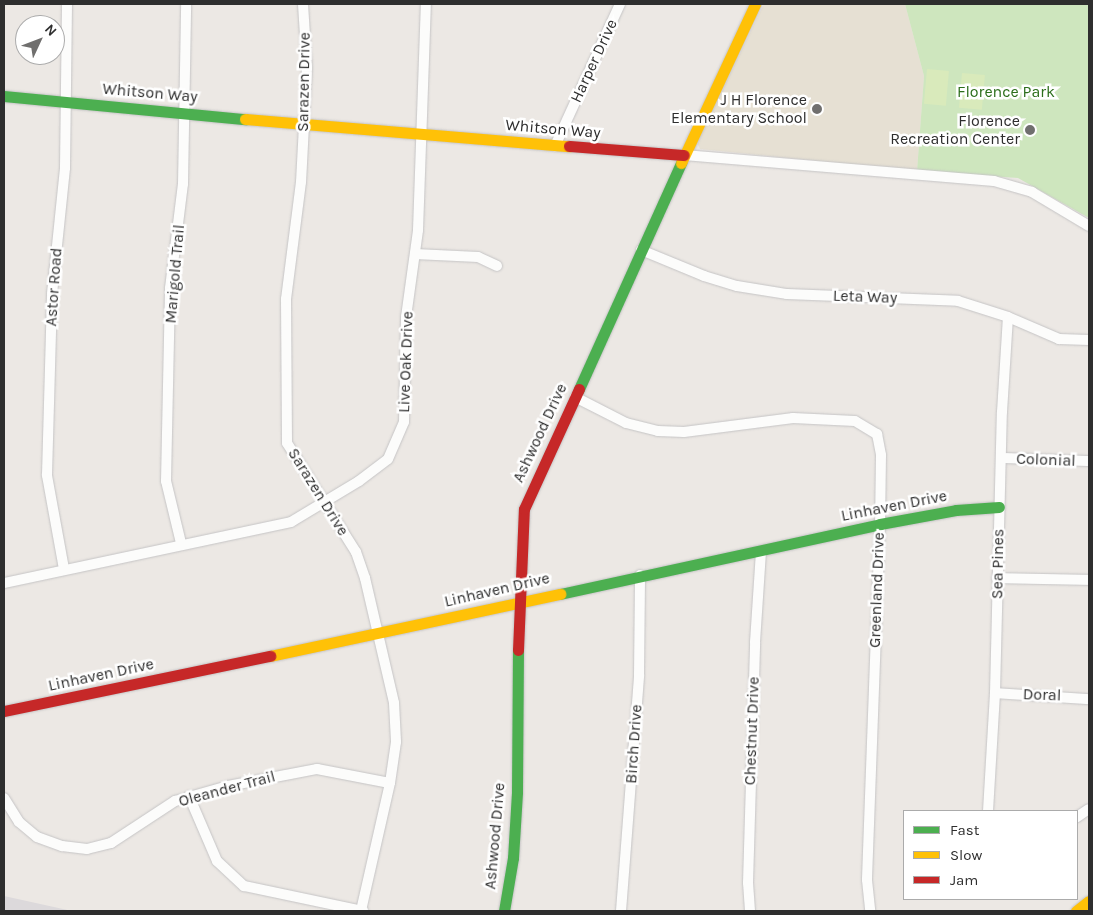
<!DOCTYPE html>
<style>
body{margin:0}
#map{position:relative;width:1093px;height:915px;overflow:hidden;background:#ece8e4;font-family:Karla,sans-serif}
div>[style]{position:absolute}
.industrial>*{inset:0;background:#dcd9db}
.education>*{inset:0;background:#e6e0d3}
.green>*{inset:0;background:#cee6be}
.pitch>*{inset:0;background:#d9eabb;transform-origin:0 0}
.roads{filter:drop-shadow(0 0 1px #c5c4c5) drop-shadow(0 0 1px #c5c4c5)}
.street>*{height:10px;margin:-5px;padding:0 5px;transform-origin:5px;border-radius:5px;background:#fcfcfb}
.fast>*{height:11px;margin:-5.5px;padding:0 5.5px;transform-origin:5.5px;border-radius:5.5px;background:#4caf50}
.slow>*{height:11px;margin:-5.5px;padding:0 5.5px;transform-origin:5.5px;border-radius:5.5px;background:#ffc107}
.jam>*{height:11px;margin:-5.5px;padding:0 5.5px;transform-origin:5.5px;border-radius:5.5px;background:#c62828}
.dots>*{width:14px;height:14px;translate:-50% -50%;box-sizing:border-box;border:2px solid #fff;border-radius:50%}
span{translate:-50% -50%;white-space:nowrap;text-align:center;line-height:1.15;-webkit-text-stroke:5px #fff;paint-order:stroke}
.street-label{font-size:16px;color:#2e2e2e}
.park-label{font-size:16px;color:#2c6e1b}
.poi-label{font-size:16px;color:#2e2e2e}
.right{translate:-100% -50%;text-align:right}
.frame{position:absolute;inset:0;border:5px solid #2e2e2e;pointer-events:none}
.legend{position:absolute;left:903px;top:810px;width:175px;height:90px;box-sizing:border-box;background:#fff;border:1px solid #ababab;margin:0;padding:6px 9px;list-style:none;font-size:15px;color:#2e2e2e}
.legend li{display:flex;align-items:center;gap:10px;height:25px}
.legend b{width:25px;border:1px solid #ababab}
.north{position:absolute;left:15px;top:15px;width:50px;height:50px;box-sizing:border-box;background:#fff;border:1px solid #ababab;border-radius:50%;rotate:47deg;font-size:14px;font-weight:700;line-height:20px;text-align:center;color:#2e2e2e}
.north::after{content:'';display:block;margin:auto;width:18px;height:22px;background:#706f6e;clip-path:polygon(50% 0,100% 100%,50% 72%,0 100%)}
</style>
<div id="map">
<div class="industrial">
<i style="clip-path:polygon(4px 896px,72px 911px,4px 911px)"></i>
</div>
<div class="education">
<i style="clip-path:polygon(764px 4px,905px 4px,924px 76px,917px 171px,700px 149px,697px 143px)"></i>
</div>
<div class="green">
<i style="clip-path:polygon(905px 4px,1089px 4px,1089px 218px,1018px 178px,917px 171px,924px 76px)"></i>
</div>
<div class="pitch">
<i style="left:927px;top:69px;width:22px;height:35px;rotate:5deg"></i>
<i style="left:962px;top:73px;width:23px;height:35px;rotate:5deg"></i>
</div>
<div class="roads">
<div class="street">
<i style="left:303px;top:4px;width:64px;rotate:86.4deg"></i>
<i style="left:307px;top:68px;width:114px;rotate:93deg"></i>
<i style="left:301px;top:182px;width:118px;rotate:97.3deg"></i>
<i style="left:286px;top:299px;width:144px;rotate:89.6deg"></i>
<i style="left:287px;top:443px;width:129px;rotate:57.7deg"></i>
<i style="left:356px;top:552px;width:28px;rotate:71deg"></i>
<i style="left:365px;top:578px;width:128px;rotate:76.9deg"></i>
<i style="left:394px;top:703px;width:39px;rotate:87deg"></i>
<i style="left:396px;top:742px;width:41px;rotate:98.3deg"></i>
<i style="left:390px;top:783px;width:131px;rotate:102.8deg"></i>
<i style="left:555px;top:146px;width:156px;rotate:-65.4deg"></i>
<i style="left:684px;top:155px;width:311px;rotate:4.8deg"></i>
<i style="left:994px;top:181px;width:40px;rotate:16deg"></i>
<i style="left:1032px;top:192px;width:66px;rotate:30.8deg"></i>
<i style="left:641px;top:250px;width:68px;rotate:22.4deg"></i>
<i style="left:704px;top:276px;width:34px;rotate:17deg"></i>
<i style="left:737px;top:286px;width:51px;rotate:9.1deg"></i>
<i style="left:787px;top:294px;width:171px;rotate:2.3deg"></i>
<i style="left:958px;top:301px;width:52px;rotate:17.7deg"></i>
<i style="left:1008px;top:317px;width:56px;rotate:23.3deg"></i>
<i style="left:1059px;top:339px;width:30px;rotate:2deg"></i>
<i style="left:415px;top:254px;width:63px;rotate:2.7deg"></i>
<i style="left:478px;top:257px;width:21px;rotate:25deg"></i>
<i style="left:575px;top:397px;width:57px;rotate:27deg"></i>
<i style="left:626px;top:423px;width:33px;rotate:14deg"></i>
<i style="left:658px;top:431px;width:26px;rotate:2deg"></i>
<i style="left:684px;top:432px;width:110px;rotate:-7.3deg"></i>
<i style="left:793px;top:418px;width:62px;rotate:2.8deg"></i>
<i style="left:855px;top:421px;width:26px;rotate:31deg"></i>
<i style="left:877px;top:434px;width:21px;rotate:79deg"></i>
<i style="left:881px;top:455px;width:69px;rotate:90.8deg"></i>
<i style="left:880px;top:524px;width:356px;rotate:92.1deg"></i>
<i style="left:867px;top:880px;width:31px;rotate:84deg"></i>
<i style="left:1002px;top:458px;width:87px;rotate:2deg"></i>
<i style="left:181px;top:543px;width:64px;rotate:-103.6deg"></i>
<i style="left:166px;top:481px;width:193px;rotate:-88.8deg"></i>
<i style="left:170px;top:288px;width:105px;rotate:-82.9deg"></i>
<i style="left:183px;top:184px;width:180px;rotate:-89deg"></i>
<i style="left:64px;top:569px;width:96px;rotate:-100.3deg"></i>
<i style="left:47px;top:475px;width:181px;rotate:-88.4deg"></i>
<i style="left:52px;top:294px;width:127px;rotate:-84.1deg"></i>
<i style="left:65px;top:168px;width:164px;rotate:-89.3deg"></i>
<i style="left:997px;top:578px;width:92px;rotate:1.2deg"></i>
<i style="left:4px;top:583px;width:293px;rotate:-12deg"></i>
<i style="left:291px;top:522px;width:79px;rotate:-31.1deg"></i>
<i style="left:359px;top:481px;width:36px;rotate:-37deg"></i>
<i style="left:388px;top:459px;width:40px;rotate:-66.6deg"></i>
<i style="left:404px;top:422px;width:105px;rotate:-88.9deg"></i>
<i style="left:406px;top:317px;width:88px;rotate:-82.1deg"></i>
<i style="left:418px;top:230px;width:226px;rotate:-88deg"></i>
<i style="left:995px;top:693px;width:94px;rotate:3.7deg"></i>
<i style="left:189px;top:796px;width:71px;rotate:66.7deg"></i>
<i style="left:217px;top:861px;width:37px;rotate:43deg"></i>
<i style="left:244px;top:886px;width:122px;rotate:11.9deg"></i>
<i style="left:4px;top:798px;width:28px;rotate:58deg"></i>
<i style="left:19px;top:822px;width:23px;rotate:40deg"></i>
<i style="left:37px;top:837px;width:27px;rotate:20deg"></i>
<i style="left:62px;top:846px;width:25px;rotate:7deg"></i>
<i style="left:87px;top:849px;width:25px;rotate:-14deg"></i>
<i style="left:111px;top:843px;width:77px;rotate:-33.3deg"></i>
<i style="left:175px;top:801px;width:55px;rotate:-15.8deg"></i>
<i style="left:228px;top:786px;width:91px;rotate:-10.8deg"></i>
<i style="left:317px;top:769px;width:74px;rotate:10.9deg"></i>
<i style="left:988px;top:811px;width:118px;rotate:-86.6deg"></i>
<i style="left:995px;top:693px;width:281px;rotate:-88.6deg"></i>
<i style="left:1002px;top:412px;width:95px;rotate:-86.4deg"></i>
<i style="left:1077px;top:817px;width:14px;rotate:-34deg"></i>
<i style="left:621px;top:911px;width:237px;rotate:-85.6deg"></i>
<i style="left:639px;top:675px;width:100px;rotate:-89.4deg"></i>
<i style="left:750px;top:911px;width:28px;rotate:-94deg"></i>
<i style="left:748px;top:883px;width:241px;rotate:-88.3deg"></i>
<i style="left:755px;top:642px;width:91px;rotate:-86.2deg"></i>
</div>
<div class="fast">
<i style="left:4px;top:96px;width:242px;rotate:5.5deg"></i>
<i style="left:579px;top:389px;width:248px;rotate:-65.7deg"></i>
<i style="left:560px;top:594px;width:328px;rotate:-12.3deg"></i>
<i style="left:880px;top:524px;width:77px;rotate:-10.4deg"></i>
<i style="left:956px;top:510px;width:43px;rotate:-4deg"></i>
<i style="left:504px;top:911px;width:54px;rotate:-80.4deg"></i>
<i style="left:513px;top:858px;width:66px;rotate:-86.5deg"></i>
<i style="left:517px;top:792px;width:142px;rotate:-89.6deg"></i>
</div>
<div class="slow">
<i style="left:245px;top:119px;width:325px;rotate:4.8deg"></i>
<i style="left:681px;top:163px;width:175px;rotate:-65deg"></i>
<i style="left:270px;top:656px;width:297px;rotate:-12.1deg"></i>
<i style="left:1076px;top:911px;width:16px;rotate:-38deg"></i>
</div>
<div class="jam">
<i style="left:569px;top:146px;width:115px;rotate:4.5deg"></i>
<i style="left:518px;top:650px;width:141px;rotate:-87.6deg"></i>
<i style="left:524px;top:509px;width:132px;rotate:-65.4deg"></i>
<i style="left:4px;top:711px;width:272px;rotate:-11.7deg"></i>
</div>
</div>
<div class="dots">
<i style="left:817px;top:109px;background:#706f6e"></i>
<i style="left:1030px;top:130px;background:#706f6e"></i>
</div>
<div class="street-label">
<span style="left:594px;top:61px;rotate:-65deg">Harper Drive</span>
<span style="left:304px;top:82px;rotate:-89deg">Sarazen Drive</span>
<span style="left:150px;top:93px;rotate:5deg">Whitson Way</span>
<span style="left:553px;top:129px;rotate:5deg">Whitson Way</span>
<span style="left:175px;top:274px;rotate:-85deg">Marigold Trail</span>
<span style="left:54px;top:287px;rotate:-86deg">Astor Road</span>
<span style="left:865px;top:297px;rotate:2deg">Leta Way</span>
<span style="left:406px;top:362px;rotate:-88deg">Live Oak Drive</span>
<span style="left:540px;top:433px;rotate:-65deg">Ashwood Drive</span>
<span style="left:1046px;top:460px;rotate:2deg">Colonial</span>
<span style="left:318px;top:492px;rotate:58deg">Sarazen Drive</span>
<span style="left:894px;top:506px;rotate:-11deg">Linhaven Drive</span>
<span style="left:998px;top:564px;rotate:-89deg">Sea Pines</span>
<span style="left:497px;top:590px;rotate:-13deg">Linhaven Drive</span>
<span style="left:877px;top:590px;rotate:-88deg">Greenland Drive</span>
<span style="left:101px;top:675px;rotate:-12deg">Linhaven Drive</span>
<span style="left:1042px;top:695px;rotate:2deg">Doral</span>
<span style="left:752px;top:731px;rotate:-88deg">Chestnut Drive</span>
<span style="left:634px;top:744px;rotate:-86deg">Birch Drive</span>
<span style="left:227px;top:789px;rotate:-15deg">Oleander Trail</span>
<span style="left:495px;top:836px;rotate:-85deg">Ashwood Drive</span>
</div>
<div class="park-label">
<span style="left:1006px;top:92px">Florence Park</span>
</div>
<div class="poi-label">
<span class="right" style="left:807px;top:109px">J H Florence<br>Elementary School</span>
<span class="right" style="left:1020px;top:130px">Florence<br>Recreation Center</span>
</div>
<div class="frame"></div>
<ul class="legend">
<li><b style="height:6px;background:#4caf50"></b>Fast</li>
<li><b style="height:6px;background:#ffc107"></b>Slow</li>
<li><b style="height:6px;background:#c62828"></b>Jam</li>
</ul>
<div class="north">N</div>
</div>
